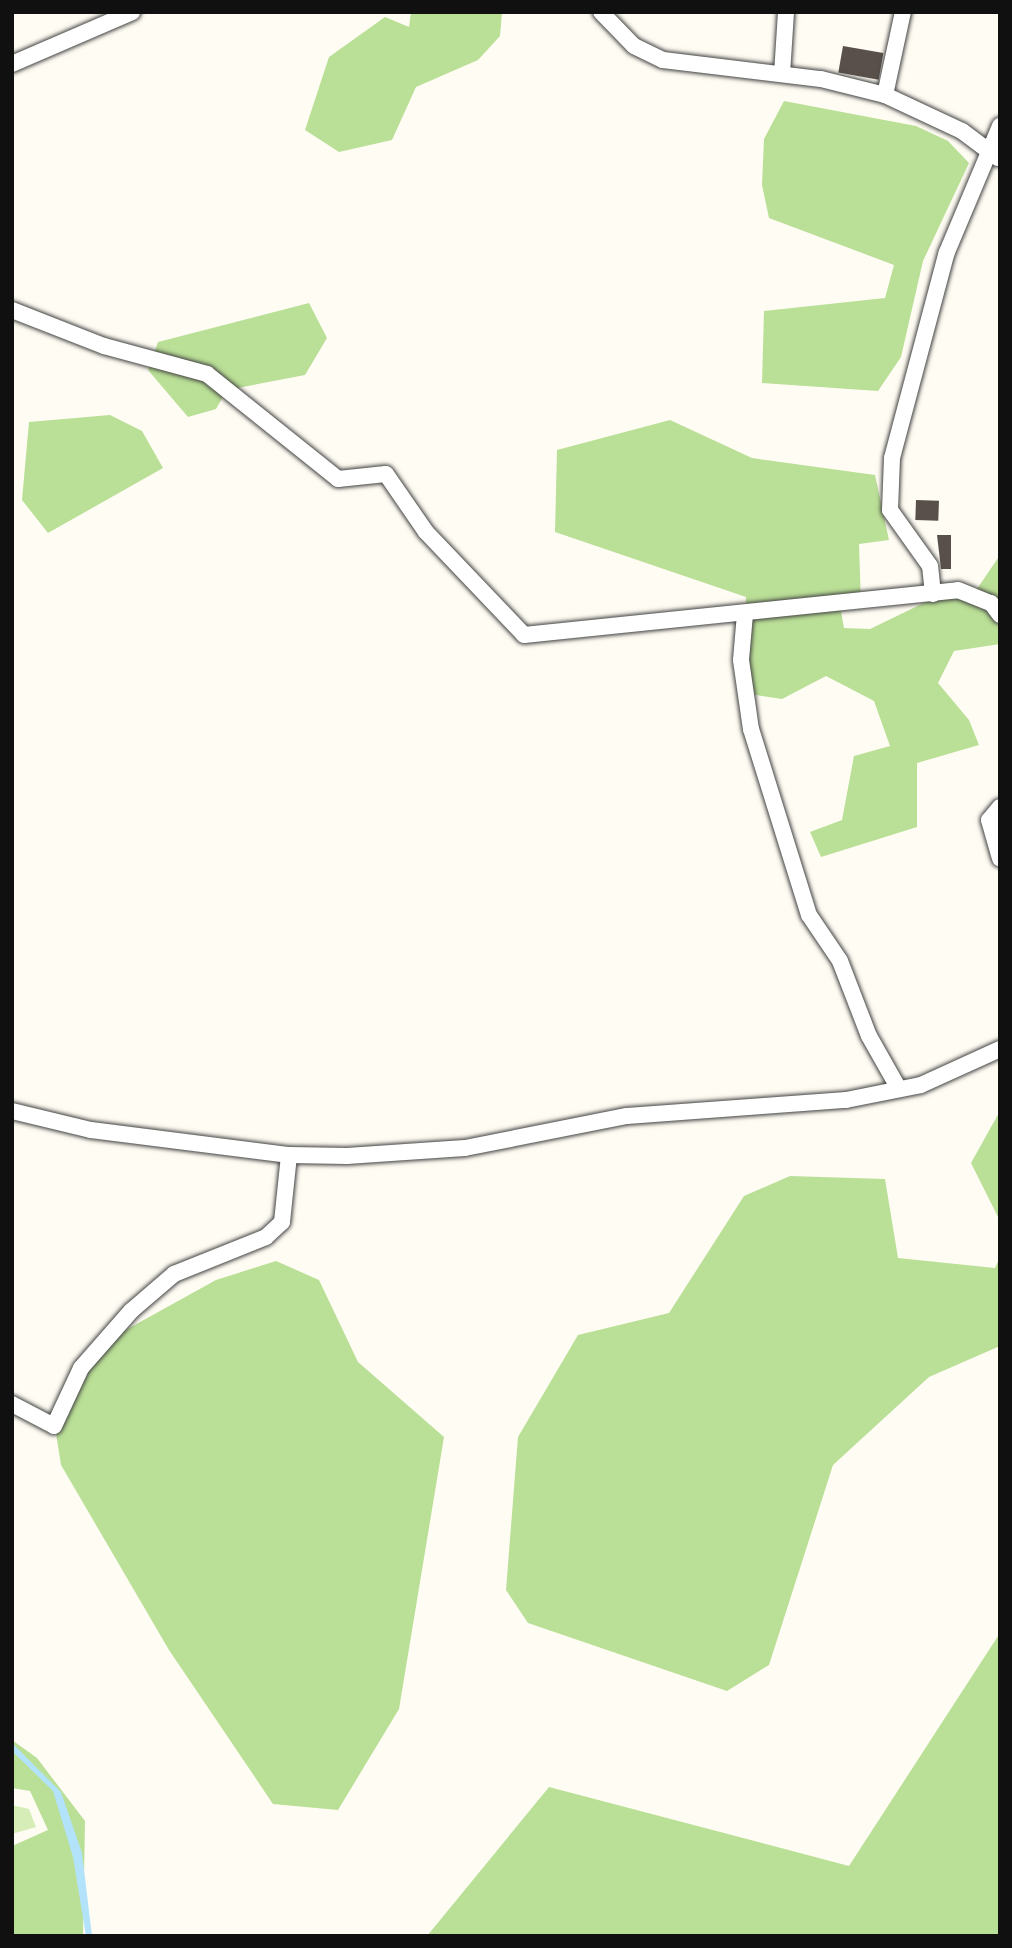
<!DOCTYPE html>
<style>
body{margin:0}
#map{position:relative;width:1012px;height:1948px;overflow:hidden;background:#fffcf3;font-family:Literata,serif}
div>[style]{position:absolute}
.green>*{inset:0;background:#d6edb8}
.forest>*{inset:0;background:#badf96}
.water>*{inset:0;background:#b3e3fb}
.building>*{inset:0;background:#5a504b;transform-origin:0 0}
.roads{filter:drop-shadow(0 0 2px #434343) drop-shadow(0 0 2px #434343)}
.minor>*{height:16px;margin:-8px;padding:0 8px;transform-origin:8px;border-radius:8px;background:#fff}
span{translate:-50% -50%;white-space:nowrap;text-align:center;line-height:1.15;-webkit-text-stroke:7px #fff;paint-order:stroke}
.frame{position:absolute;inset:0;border:14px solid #101010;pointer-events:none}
</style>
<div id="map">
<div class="green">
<i style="clip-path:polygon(12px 1805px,29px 1809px,36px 1827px,12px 1834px)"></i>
</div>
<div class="forest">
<i style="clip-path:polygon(411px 12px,502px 12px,500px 36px,478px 60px,416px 87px,392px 140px,339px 152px,305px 130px,329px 57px,385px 17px,409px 27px)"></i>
<i style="clip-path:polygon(784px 101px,916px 126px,948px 141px,969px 163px,923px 261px,901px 357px,878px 391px,762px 383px,764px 311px,885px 298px,894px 265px,769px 218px,762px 185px,764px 139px)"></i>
<i style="clip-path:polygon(309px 303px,327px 338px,305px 375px,227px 390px,216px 409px,188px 417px,148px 370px,158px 342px)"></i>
<i style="clip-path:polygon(110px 415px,142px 431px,163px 468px,48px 533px,22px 500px,29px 422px)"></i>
<i style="clip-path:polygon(670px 420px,752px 458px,875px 475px,889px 540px,859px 544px,861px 604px,841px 611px,844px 628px,870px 629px,934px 598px,977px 589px,1000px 555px,1000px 644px,954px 651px,938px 683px,969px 720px,979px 745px,917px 763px,917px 827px,821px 857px,810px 832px,842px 820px,854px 756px,890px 746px,874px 701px,826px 676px,782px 699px,743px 693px,746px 597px,555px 532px,557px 450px)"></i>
<i style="clip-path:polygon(1000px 1111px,1000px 1221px,971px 1163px)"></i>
<i style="clip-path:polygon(790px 1176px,885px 1179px,898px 1258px,995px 1268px,1000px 1257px,1000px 1346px,929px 1377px,833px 1465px,769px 1665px,727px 1691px,528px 1623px,506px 1590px,518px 1437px,578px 1335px,669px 1313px,744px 1196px)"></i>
<i style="clip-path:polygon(276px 1261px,319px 1280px,358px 1362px,444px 1437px,399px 1709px,338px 1810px,273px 1804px,169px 1650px,61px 1465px,54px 1421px,113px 1337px,216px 1280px)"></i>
<i style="clip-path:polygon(1000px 1633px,1000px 1936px,427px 1936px,549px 1787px,849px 1866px)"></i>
<i style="clip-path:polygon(12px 1740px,37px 1758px,85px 1821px,83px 1936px,12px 1936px,12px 1846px,48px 1830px,30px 1791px,12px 1788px)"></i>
</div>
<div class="water">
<i style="clip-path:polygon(12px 1743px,61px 1792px,82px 1853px,92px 1936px,86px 1936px,73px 1857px,53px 1791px,12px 1751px)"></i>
</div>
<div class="building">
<i style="left:843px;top:46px;width:41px;height:27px;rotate:10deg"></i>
<i style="left:916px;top:500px;width:23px;height:20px;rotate:2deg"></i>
<i style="clip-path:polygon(937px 535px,951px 535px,951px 569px,941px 569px)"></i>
</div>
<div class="roads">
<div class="minor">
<i style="left:601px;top:12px;width:47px;rotate:45.9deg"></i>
<i style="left:634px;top:46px;width:32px;rotate:26deg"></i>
<i style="left:663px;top:60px;width:159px;rotate:6.9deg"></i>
<i style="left:821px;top:79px;width:66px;rotate:14deg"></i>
<i style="left:885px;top:95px;width:85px;rotate:25.1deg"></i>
<i style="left:962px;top:131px;width:45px;rotate:36.9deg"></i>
<i style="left:12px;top:64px;width:131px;rotate:-23.4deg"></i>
<i style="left:782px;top:74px;width:62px;rotate:-86.3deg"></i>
<i style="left:885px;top:95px;width:85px;rotate:-77.8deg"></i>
<i style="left:12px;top:310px;width:99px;rotate:21.4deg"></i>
<i style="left:104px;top:346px;width:107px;rotate:15.2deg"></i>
<i style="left:207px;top:374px;width:168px;rotate:38.7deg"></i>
<i style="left:338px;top:479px;width:48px;rotate:-5.9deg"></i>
<i style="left:386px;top:474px;width:70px;rotate:55.4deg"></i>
<i style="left:426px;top:532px;width:142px;rotate:46.4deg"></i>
<i style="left:524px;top:635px;width:436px;rotate:-5.9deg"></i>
<i style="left:958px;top:590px;width:35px;rotate:22deg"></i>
<i style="left:991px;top:603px;width:15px;rotate:53deg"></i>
<i style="left:933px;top:594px;width:28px;rotate:-96deg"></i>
<i style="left:930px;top:566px;width:69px;rotate:-125.5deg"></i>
<i style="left:890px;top:510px;width:52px;rotate:-87.8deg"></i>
<i style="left:892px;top:458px;width:213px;rotate:-75.1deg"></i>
<i style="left:947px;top:252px;width:137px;rotate:-67.2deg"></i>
<i style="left:745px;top:614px;width:46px;rotate:95deg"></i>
<i style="left:741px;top:660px;width:70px;rotate:81.8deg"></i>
<i style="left:751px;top:729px;width:195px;rotate:72.7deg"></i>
<i style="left:809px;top:915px;width:55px;rotate:56deg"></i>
<i style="left:840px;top:961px;width:80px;rotate:68.9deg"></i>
<i style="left:869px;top:1036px;width:61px;rotate:60.5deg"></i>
<i style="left:1000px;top:807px;width:17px;rotate:130deg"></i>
<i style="left:989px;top:820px;width:40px;rotate:74deg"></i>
<i style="left:12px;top:1111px;width:81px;rotate:13.5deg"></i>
<i style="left:91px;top:1130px;width:200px;rotate:7.2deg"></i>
<i style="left:289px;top:1155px;width:58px;rotate:1deg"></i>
<i style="left:347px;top:1156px;width:118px;rotate:-3.9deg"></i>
<i style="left:465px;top:1148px;width:165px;rotate:-11.2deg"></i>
<i style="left:627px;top:1116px;width:220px;rotate:-4.2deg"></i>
<i style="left:846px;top:1100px;width:76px;rotate:-11.3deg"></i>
<i style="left:921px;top:1085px;width:87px;rotate:-24.5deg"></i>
<i style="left:12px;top:1404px;width:47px;rotate:27.6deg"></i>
<i style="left:54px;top:1426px;width:64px;rotate:-65deg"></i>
<i style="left:81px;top:1368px;width:76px;rotate:-48.7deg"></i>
<i style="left:131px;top:1311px;width:57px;rotate:-40.7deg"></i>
<i style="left:174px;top:1274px;width:99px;rotate:-21.9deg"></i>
<i style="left:266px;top:1237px;width:22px;rotate:-43deg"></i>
<i style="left:282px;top:1222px;width:67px;rotate:-84deg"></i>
</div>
</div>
<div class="frame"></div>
</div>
